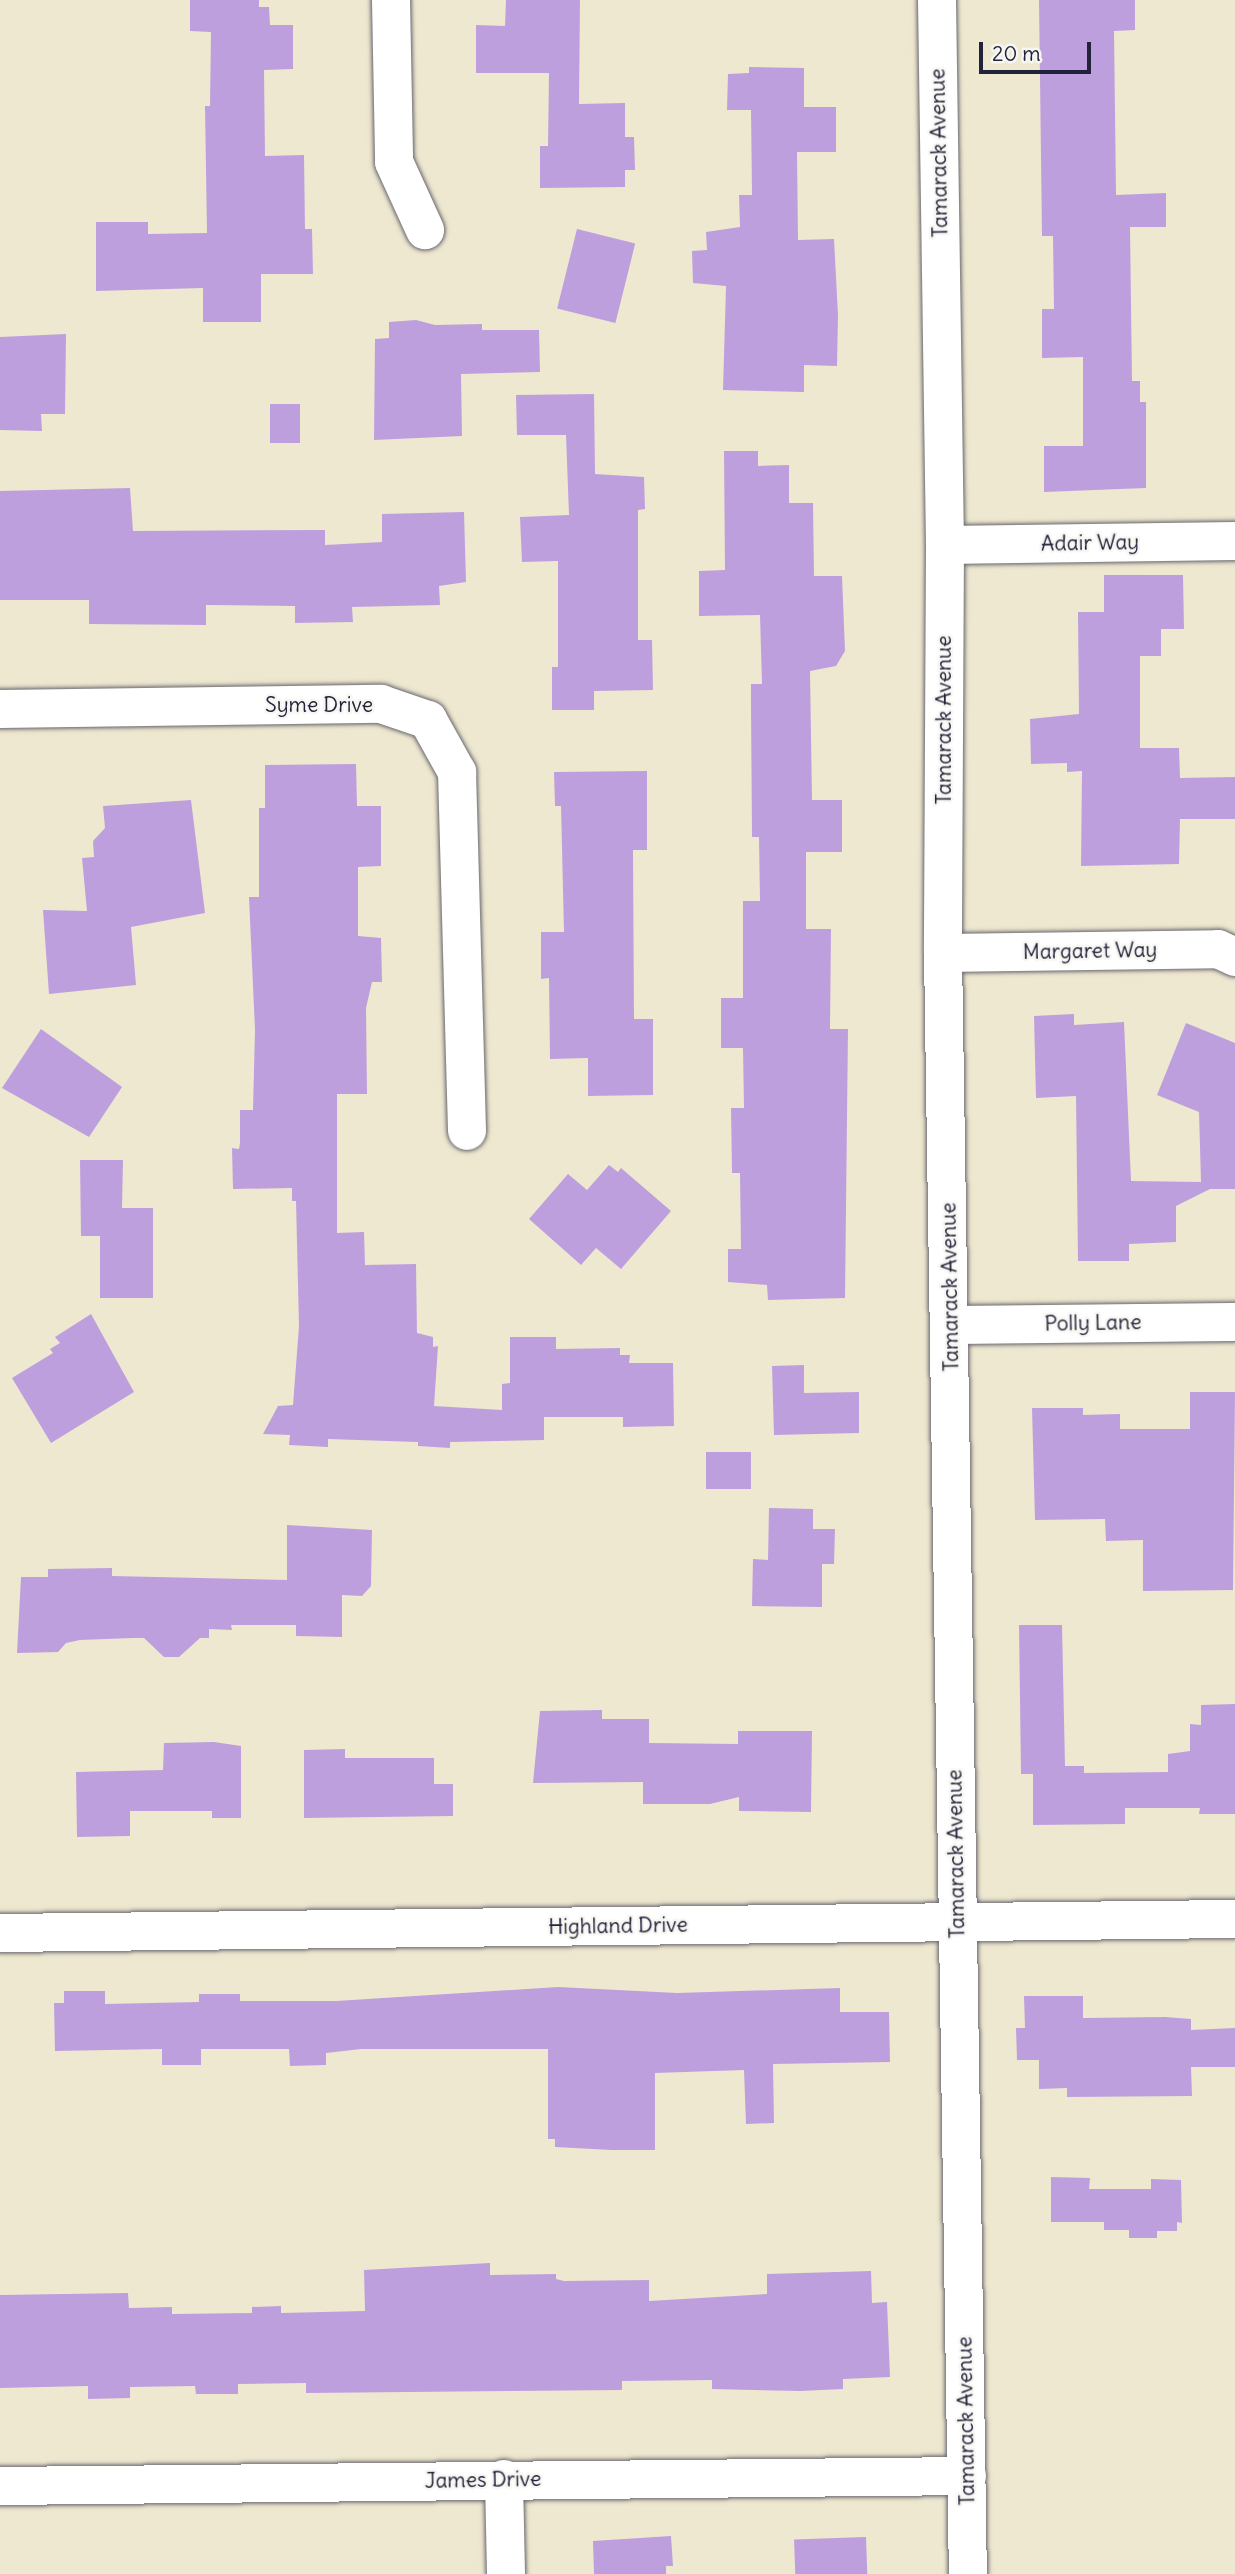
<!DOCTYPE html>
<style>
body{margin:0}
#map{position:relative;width:1235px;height:2574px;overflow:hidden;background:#eee8d0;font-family:Delius,sans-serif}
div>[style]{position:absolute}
.building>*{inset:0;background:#be9fdd;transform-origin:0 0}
.roads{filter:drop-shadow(0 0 2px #69676f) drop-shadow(0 0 2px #69676f)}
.minor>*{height:38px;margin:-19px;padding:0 19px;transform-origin:19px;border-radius:19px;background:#fff}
.major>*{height:38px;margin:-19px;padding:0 19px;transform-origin:19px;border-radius:19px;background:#fff}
span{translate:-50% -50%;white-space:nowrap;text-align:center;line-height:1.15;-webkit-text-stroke:5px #f6f6f2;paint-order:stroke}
.street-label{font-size:21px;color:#22223b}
.scale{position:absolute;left:979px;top:42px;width:112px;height:32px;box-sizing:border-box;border:4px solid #22223b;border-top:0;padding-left:9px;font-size:21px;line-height:24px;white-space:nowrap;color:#22223b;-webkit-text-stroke:5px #f6f6f2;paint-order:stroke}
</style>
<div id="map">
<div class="building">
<i style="clip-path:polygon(190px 0,259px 0,259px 7px,269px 7px,270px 25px,293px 25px,293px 69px,264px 70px,265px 156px,304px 155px,305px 229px,312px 229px,313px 274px,261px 274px,261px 322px,203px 322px,203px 288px,96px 291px,96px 222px,148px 222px,148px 234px,207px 233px,205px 106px,210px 106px,211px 32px,190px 31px)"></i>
<i style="clip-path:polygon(506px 0,580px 0,579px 104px,625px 103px,625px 137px,634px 137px,635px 170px,625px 170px,625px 187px,540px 188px,540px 146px,548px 146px,549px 73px,476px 73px,476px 25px,505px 26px)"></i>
<i style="clip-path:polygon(1039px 0,1135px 0,1135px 30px,1114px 31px,1116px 195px,1166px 193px,1166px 227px,1130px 227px,1132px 381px,1140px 381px,1140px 402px,1146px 402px,1146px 488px,1044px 492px,1044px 446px,1083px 446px,1083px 357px,1042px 358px,1042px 309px,1054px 309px,1053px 236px,1042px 236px)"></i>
<i style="clip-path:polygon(749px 67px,804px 68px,804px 107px,836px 107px,836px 152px,797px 152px,798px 240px,834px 239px,838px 315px,837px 366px,804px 365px,804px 392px,723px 390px,726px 286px,693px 283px,692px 251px,707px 250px,706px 232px,740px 227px,739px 195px,752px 195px,751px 110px,727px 110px,728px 74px,749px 73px)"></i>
<i style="left:577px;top:229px;width:60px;height:82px;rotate:14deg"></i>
<i style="clip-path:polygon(416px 320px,435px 325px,482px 324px,482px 330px,539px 330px,540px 372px,461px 374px,462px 436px,374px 440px,375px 339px,389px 338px,389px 322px)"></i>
<i style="clip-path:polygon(66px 334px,65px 414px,41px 414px,42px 431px,0 430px,0 337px)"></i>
<i style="clip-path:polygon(594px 394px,595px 474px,644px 477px,645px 509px,638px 510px,638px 640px,652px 640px,653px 690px,594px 691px,594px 710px,552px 710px,552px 667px,558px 667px,558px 561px,522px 562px,520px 517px,569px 515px,566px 435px,517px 435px,516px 395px)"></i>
<i style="left:270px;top:404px;width:30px;height:39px"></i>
<i style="clip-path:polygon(724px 451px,758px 451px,758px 466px,789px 465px,789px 503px,813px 503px,814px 576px,842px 576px,845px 651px,836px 666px,810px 671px,812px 800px,842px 800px,842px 852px,806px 852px,806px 929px,831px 929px,830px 1029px,848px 1029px,845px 1298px,768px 1300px,767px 1285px,728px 1282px,728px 1249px,741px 1249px,740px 1173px,732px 1173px,731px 1108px,744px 1108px,743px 1048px,721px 1048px,721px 998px,743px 998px,743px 901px,760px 901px,759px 837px,752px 837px,751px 707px,751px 684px,762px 684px,760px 615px,699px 616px,699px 571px,725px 570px)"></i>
<i style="clip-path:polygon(130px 488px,133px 531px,325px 530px,325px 545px,382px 542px,382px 514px,464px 512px,466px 582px,439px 586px,440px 605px,352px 607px,353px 622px,295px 623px,295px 606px,206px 605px,206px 625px,89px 624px,89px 600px,0 600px,0 491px)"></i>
<i style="clip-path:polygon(1104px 575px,1183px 575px,1184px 629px,1161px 629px,1161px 656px,1140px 656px,1140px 748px,1179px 748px,1180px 778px,1235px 777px,1235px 819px,1180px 819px,1179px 864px,1081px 866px,1082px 771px,1067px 772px,1067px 763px,1031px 764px,1030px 719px,1079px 714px,1078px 612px,1104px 612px)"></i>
<i style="clip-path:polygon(356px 764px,357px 806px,381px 806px,381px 866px,358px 867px,358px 936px,381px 938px,382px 982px,372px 982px,366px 1008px,367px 1094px,337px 1094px,337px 1233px,364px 1232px,365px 1265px,416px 1264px,417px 1333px,433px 1337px,433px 1347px,438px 1346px,434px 1406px,502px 1410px,502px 1384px,510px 1383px,510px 1337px,556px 1337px,556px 1349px,620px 1348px,620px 1355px,630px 1355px,629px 1363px,673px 1363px,674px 1426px,623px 1427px,623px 1417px,544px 1417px,544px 1440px,450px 1442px,450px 1448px,418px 1446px,418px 1442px,328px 1439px,328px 1447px,289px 1445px,290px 1435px,263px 1434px,278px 1406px,293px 1405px,299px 1326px,296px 1201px,292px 1201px,292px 1188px,233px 1189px,232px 1148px,239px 1149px,240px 1143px,240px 1110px,253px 1110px,255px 1030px,249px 897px,259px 897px,259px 808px,265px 808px,265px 765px)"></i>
<i style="clip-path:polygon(647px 771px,647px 850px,633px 850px,634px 1019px,653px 1019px,653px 1095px,588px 1096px,588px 1058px,550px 1059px,549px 978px,541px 979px,541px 932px,564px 932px,561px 806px,555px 806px,554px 772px)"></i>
<i style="clip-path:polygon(191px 800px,205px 913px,131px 927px,136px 985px,49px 994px,43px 910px,87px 911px,82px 858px,94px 857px,93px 841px,105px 828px,103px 806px)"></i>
<i style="clip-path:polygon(1074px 1014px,1074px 1025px,1124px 1022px,1131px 1181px,1201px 1182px,1199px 1112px,1157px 1095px,1186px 1023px,1235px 1043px,1235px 1189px,1210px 1189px,1176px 1206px,1176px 1242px,1129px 1244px,1129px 1261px,1078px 1261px,1076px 1096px,1036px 1098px,1034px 1016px)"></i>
<i style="clip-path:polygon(41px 1029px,122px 1087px,89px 1137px,2px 1088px)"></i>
<i style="clip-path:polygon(80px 1160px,123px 1160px,122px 1208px,153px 1208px,153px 1298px,100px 1298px,100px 1236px,81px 1236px)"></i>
<i style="clip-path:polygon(609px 1165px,618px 1172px,621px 1168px,671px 1211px,621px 1269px,596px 1248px,581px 1265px,529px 1219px,568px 1174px,587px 1190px)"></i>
<i style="clip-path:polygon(91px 1314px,134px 1392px,51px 1443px,12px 1378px,53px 1353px,50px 1349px,60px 1343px,55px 1337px)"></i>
<i style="clip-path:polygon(804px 1365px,804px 1393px,859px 1392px,859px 1433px,774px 1435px,772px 1366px)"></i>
<i style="clip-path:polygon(1190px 1392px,1235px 1392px,1233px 1590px,1143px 1591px,1143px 1540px,1106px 1541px,1105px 1519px,1035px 1520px,1032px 1408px,1083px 1408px,1083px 1415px,1120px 1414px,1120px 1429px,1190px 1429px)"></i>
<i style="left:706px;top:1452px;width:45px;height:37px"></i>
<i style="clip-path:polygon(769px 1508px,813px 1509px,813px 1529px,835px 1529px,834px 1564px,822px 1564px,822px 1607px,752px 1606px,753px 1559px,768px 1560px)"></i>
<i style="clip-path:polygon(287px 1525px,372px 1530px,371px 1586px,362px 1596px,342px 1595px,342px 1637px,296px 1636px,296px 1625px,231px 1625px,232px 1630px,209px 1629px,209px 1638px,200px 1638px,179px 1657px,164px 1657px,144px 1638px,133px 1638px,80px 1640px,66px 1643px,58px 1652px,17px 1653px,21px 1577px,48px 1577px,48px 1569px,112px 1568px,112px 1576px,287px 1580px)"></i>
<i style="clip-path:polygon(1019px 1625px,1062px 1625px,1065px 1766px,1084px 1766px,1084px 1773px,1168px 1772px,1168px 1754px,1190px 1751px,1190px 1724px,1201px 1725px,1201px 1705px,1235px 1704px,1235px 1814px,1199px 1814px,1200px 1808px,1125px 1808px,1125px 1824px,1033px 1825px,1033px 1774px,1021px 1774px)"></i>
<i style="clip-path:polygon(602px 1710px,602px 1719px,649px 1719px,649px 1743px,738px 1744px,738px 1731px,812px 1731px,811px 1812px,739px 1811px,739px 1797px,710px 1804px,643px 1804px,643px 1782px,533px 1783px,540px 1711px)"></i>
<i style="clip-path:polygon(214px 1742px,241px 1746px,241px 1818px,212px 1818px,212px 1811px,130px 1811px,130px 1836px,77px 1837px,76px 1772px,163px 1770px,164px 1743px)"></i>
<i style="clip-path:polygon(345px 1749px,345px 1758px,434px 1758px,434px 1784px,453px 1784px,453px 1816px,304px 1818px,304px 1750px)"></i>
<i style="clip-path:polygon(558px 1987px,677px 1993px,840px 1988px,840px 2012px,889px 2012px,890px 2062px,773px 2064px,774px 2123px,746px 2124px,744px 2070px,655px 2073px,655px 2150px,612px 2150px,555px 2147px,555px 2139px,548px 2139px,548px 2049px,361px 2049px,326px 2053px,326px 2065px,290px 2066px,289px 2049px,201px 2049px,201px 2065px,162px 2065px,162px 2049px,55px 2051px,54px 2003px,64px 2003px,64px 1991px,105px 1991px,105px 2004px,199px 2002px,199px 1994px,240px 1994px,240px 2001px,336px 2001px)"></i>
<i style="clip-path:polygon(1024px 1996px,1083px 1996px,1083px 2018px,1165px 2017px,1191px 2019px,1191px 2030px,1235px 2028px,1235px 2067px,1191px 2067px,1192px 2096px,1067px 2097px,1067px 2088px,1039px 2089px,1039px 2060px,1017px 2060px,1016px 2028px,1025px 2028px)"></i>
<i style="clip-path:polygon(1051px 2177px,1090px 2178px,1089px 2189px,1151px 2189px,1151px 2179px,1181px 2180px,1182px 2223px,1177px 2222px,1177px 2231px,1157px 2231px,1157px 2238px,1129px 2238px,1129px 2230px,1104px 2230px,1104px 2222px,1051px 2222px)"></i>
<i style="clip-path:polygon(490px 2263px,490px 2275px,556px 2274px,556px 2279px,564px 2281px,649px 2280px,649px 2301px,767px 2294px,767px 2274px,871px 2271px,872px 2303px,887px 2302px,890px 2377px,843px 2379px,843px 2389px,800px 2391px,712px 2389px,712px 2380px,622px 2381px,622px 2390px,306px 2393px,306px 2383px,238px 2384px,238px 2394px,196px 2394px,195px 2386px,130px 2387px,130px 2398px,88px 2399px,88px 2386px,0 2388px,0 2295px,128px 2293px,129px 2308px,172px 2307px,172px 2314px,252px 2313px,252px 2307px,281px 2306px,281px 2313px,365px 2311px,364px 2270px)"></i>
<i style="clip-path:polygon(671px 2536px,673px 2566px,666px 2566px,666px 2574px,594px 2574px,593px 2541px)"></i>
<i style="left:866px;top:2537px;width:37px;height:72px;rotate:88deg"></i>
</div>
<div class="roads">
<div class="minor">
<i style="left:391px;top:0;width:162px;rotate:88.9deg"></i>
<i style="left:394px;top:162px;width:75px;rotate:65.5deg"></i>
<i style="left:945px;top:545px;width:290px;rotate:-0.8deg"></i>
<i style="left:0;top:709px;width:381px;rotate:-0.8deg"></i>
<i style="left:381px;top:704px;width:50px;rotate:18.8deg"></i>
<i style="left:428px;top:720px;width:60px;rotate:60.9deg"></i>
<i style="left:457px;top:772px;width:359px;rotate:88.4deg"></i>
<i style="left:943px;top:953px;width:275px;rotate:-0.8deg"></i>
<i style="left:1218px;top:949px;width:19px;rotate:25deg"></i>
<i style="left:951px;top:1325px;width:284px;rotate:-0.6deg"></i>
<i style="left:0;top:1933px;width:1235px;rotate:-0.65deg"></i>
<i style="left:504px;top:2479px;width:95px;rotate:88.8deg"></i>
<i style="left:0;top:2486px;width:967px;rotate:-0.59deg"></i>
</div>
<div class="major">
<i style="left:937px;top:0;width:545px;rotate:89.16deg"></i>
<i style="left:945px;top:545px;width:408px;rotate:90.3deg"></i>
<i style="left:943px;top:953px;width:1621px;rotate:89.12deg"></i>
</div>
</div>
<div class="street-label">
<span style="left:939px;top:153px;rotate:-91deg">Tamarack Avenue</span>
<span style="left:1090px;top:543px;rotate:-1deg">Adair Way</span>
<span style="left:319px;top:705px">Syme Drive</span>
<span style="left:944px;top:720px;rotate:-90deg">Tamarack Avenue</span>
<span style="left:1090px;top:951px;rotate:-1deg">Margaret Way</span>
<span style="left:950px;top:1287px;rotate:-91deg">Tamarack Avenue</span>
<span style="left:1093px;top:1323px;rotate:-1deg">Polly Lane</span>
<span style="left:956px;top:1854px;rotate:-91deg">Tamarack Avenue</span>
<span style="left:618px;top:1926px;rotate:-1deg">Highland Drive</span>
<span style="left:966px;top:2421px;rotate:-91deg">Tamarack Avenue</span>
<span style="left:483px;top:2480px;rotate:-1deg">James Drive</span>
</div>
<div class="scale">20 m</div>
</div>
